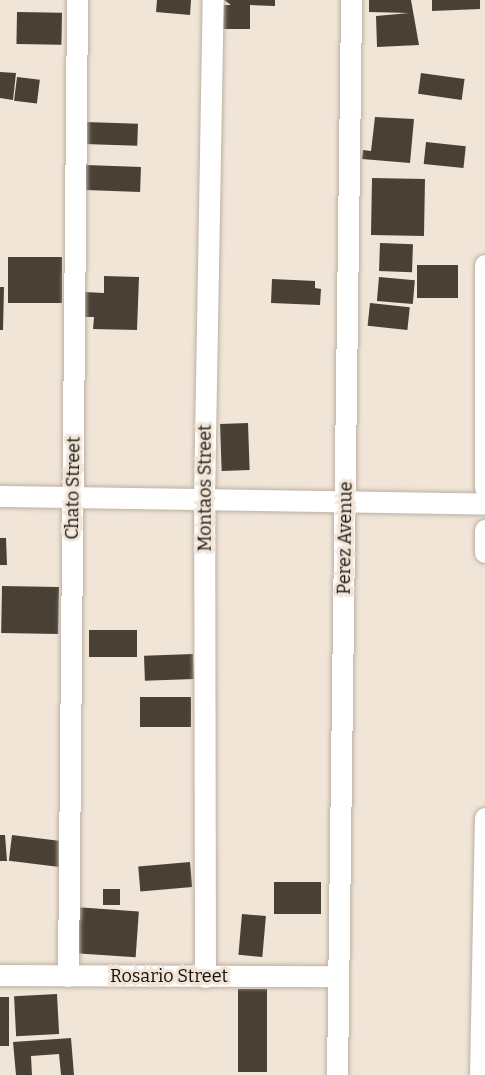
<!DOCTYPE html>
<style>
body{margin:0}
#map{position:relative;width:485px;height:1075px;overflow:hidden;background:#f1e5d8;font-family:Bitter,serif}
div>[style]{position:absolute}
.building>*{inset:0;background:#4a4136;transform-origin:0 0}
.roads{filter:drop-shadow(0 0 2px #bbb0a3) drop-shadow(0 0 2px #bbb0a3)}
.minor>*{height:21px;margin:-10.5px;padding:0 10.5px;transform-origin:10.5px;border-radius:10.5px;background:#fff}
span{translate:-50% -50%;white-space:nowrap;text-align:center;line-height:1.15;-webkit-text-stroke:6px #f1e5d8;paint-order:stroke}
.street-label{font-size:18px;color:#14100c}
</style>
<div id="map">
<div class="building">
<i style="clip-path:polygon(157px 0,191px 0,190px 15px,156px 12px)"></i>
<i style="clip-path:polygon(224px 0,275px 0,275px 6px,250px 5px,250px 29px,219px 29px,219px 5px,231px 5px)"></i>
<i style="clip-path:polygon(369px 0,411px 0,419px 45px,377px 47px,376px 16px,409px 13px,369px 12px)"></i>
<i style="clip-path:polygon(432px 0,480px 0,480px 9px,432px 11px)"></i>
<i style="left:17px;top:12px;width:45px;height:32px;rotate:1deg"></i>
<i style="clip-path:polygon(0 72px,16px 73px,13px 100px,0 98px)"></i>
<i style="left:421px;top:73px;width:44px;height:21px;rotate:8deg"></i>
<i style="left:17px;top:77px;width:23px;height:24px;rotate:7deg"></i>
<i style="clip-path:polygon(375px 117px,414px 119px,410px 163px,362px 159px,363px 150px,371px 151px)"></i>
<i style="left:85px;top:122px;width:53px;height:22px;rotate:2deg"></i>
<i style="left:426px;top:142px;width:40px;height:22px;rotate:6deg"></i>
<i style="left:86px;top:165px;width:55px;height:25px;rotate:2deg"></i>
<i style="left:372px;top:178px;width:53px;height:57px;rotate:1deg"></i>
<i style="left:380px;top:243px;width:33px;height:28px;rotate:2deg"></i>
<i style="left:8px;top:257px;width:54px;height:46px"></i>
<i style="left:417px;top:265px;width:41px;height:33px"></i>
<i style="clip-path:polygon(104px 276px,139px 277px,137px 330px,93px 329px,94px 317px,83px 317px,84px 292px,104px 293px)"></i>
<i style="left:379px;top:277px;width:36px;height:24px;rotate:5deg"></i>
<i style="clip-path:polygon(272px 279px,315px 281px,315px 288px,321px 289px,320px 305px,271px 303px)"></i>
<i style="clip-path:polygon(0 287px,4px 287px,3px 330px,0 330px)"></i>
<i style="left:370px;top:303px;width:40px;height:23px;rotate:6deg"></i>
<i style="left:248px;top:423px;width:47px;height:28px;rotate:88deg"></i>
<i style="clip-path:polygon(0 538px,6px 538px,7px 565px,0 565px)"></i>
<i style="left:2px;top:586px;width:57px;height:47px;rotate:1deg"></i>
<i style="left:89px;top:630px;width:48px;height:27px"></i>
<i style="left:193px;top:654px;width:25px;height:49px;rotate:88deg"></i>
<i style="left:191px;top:697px;width:30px;height:51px;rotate:90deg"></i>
<i style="clip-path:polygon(0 835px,5px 835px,7px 861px,0 861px)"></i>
<i style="left:12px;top:835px;width:51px;height:26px;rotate:7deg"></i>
<i style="left:190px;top:862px;width:25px;height:52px;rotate:85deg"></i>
<i style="left:274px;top:882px;width:47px;height:32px"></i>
<i style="left:103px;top:889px;width:17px;height:16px"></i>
<i style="left:75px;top:907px;width:64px;height:46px;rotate:4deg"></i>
<i style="left:242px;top:914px;width:24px;height:41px;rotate:5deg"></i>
<i style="left:238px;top:989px;width:29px;height:83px"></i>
<i style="left:57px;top:994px;width:40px;height:43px;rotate:87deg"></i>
<i style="left:0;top:997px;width:9px;height:49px"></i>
<i style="clip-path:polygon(71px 1038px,74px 1075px,61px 1075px,59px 1054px,31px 1056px,32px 1075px,16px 1075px,13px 1042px)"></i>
</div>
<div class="roads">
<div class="minor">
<i style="left:485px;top:265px;width:222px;rotate:90deg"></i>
<i style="left:0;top:496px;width:485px;rotate:0.9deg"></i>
<i style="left:485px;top:530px;width:22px;rotate:90deg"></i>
<i style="left:0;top:975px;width:338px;rotate:0.2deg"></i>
<i style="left:68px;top:976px;width:976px;rotate:-89.47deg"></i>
<i style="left:205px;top:977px;width:479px;rotate:-90.1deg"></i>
<i style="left:204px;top:498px;width:498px;rotate:-89deg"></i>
<i style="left:337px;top:1075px;width:1075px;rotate:-89.25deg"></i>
<i style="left:480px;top:1075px;width:257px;rotate:-88.9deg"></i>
</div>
</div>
<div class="street-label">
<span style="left:73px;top:488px;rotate:-89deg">Chato Street</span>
<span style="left:205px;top:488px;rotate:-90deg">Montaos Street</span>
<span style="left:345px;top:538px;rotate:-89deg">Perez Avenue</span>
<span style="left:169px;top:976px">Rosario Street</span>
</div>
</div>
